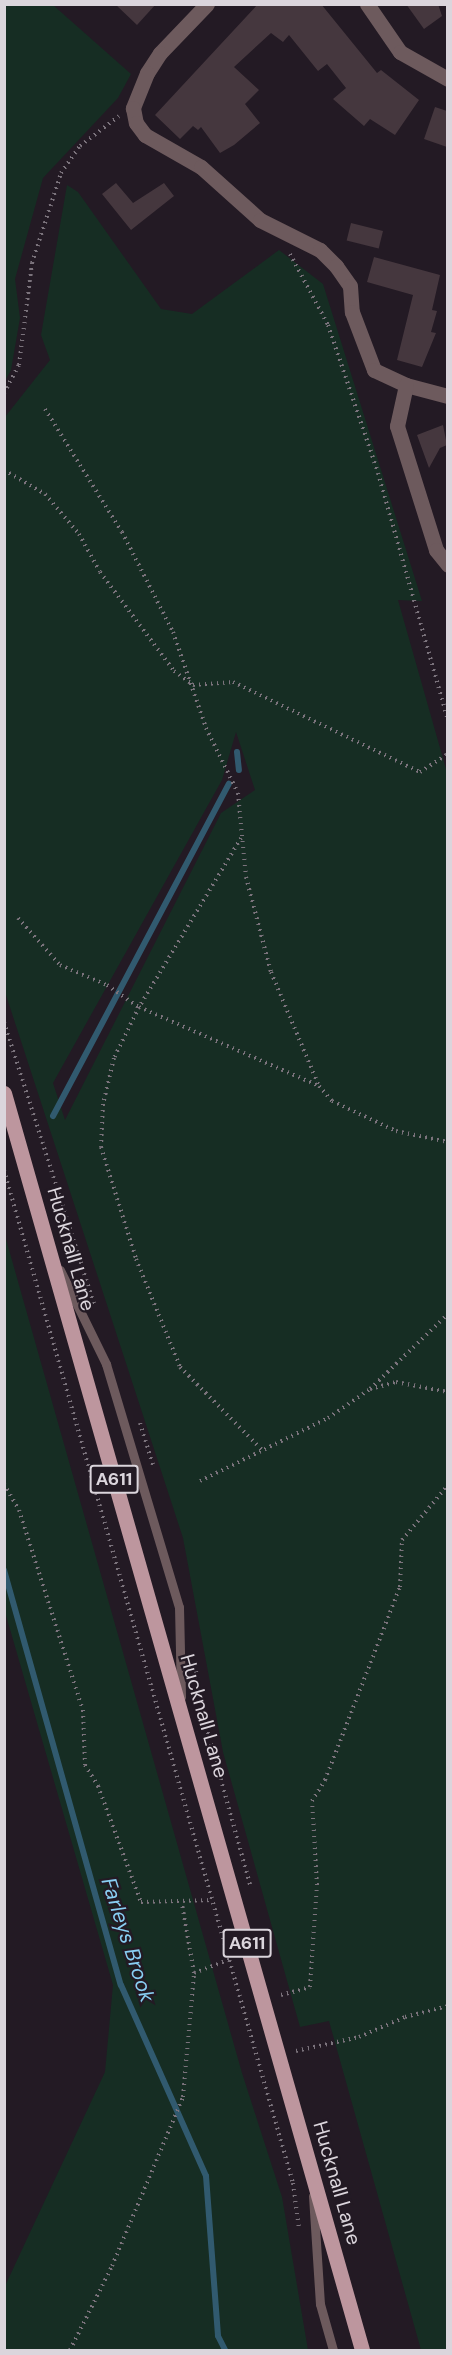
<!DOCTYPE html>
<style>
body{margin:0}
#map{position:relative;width:452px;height:2355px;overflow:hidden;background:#231a24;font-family:"DM Sans",sans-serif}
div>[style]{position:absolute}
.green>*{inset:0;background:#162d23}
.stream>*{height:6px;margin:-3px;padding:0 3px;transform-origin:3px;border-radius:3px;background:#315a6f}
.building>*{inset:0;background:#45373e;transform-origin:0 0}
.path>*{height:4px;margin-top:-2px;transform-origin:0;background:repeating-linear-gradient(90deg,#7b737c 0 1.5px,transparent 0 6px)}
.lane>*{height:9px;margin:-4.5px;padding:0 4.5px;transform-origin:4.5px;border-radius:4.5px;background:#6d5a5d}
.street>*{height:15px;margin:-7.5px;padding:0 7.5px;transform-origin:7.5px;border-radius:7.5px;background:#6d5a5d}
.primary>*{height:15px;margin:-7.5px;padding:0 7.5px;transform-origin:7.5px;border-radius:7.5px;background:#bd969e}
span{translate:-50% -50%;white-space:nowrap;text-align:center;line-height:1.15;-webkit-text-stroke:4.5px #231a24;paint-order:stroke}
.shield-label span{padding:2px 4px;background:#231a24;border:2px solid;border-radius:4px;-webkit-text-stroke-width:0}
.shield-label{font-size:18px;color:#dbd5dc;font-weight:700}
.street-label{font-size:20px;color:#dbd5dc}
.water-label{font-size:21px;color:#88cef2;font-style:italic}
.frame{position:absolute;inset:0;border:6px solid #dbd5dc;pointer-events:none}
</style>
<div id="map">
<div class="green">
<i style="clip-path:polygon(5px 4px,53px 5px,131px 74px,118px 98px,43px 178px,15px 279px,20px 318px,11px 370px,5px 381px)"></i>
<i style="clip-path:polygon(evenodd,67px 185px,78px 192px,161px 309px,192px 314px,279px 250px,323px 284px,422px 601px,398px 600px,448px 776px,447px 2350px,421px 2350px,329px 2021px,300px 2027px,223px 1752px,183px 1538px,5px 992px,5px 417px,50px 360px,41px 335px,67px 185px,236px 732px,255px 790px,221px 813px,65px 1120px,53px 1083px,222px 780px,236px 732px)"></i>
<i style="clip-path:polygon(4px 1232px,242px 2073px,282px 2197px,308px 2350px,5px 2350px,5px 2286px,105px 2072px,113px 1985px,5px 1612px)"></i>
</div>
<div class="stream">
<i style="left:237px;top:752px;width:18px;rotate:84deg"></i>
<i style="left:53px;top:1116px;width:376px;rotate:-62.1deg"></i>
<i style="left:4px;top:1570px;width:431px;rotate:74.3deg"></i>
<i style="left:121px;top:1985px;width:209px;rotate:66deg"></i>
<i style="left:206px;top:2176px;width:160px;rotate:85.7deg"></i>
<i style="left:218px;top:2336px;width:16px;rotate:63deg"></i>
</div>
<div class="building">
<i style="clip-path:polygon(115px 4px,156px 4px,137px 25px)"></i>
<i style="clip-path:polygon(258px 4px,321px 4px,377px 73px,381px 70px,419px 100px,395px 135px,370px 119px,364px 126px,333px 99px,346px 88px,327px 64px,318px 71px,289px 35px,283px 42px,271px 33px,234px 67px,259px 90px,245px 104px,260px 123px,234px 145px,220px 153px,201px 127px,198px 130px,193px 126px,180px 139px,155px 115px)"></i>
<i style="clip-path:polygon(406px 4px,438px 4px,442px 16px,424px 29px)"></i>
<i style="clip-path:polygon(435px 107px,447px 111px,447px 147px,424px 139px)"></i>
<i style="clip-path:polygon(116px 183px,133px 203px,164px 183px,174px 196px,131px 230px,102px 194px)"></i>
<i style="left:351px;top:223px;width:33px;height:18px;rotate:14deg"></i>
<i style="clip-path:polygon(374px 257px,440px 275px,432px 310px,437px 311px,431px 332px,436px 333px,422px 367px,397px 360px,413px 295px,367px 282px)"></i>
<i style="clip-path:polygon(443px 425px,447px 445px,440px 448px,429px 468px,417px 435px)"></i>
</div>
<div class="path">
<i style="left:290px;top:254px;width:81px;rotate:61.8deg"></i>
<i style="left:328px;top:325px;width:156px;rotate:71.3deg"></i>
<i style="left:378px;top:473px;width:258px;rotate:74.2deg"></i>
<i style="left:4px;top:393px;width:32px;rotate:-62deg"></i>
<i style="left:19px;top:365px;width:103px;rotate:-82.7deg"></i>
<i style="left:32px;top:263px;width:95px;rotate:-72.1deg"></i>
<i style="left:61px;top:173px;width:33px;rotate:-55deg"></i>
<i style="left:80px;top:146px;width:49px;rotate:-37.6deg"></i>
<i style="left:45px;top:409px;width:145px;rotate:58deg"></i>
<i style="left:122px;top:532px;width:112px;rotate:63deg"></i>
<i style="left:173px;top:632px;width:102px;rotate:71deg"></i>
<i style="left:206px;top:728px;width:72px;rotate:63.8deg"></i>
<i style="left:238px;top:793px;width:84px;rotate:84.6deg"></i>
<i style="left:246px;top:877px;width:98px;rotate:75.3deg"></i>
<i style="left:271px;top:972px;width:124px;rotate:67.2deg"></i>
<i style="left:319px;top:1086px;width:20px;rotate:49deg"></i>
<i style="left:332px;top:1101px;width:71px;rotate:25.1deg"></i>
<i style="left:396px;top:1131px;width:53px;rotate:11.9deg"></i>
<i style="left:4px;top:470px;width:48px;rotate:30.3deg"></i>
<i style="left:45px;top:494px;width:52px;rotate:49.6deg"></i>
<i style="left:79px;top:534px;width:43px;rotate:61.1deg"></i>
<i style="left:100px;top:572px;width:124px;rotate:53.2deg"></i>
<i style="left:174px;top:671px;width:24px;rotate:36deg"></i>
<i style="left:193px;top:685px;width:40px;rotate:-4.3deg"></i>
<i style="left:233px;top:682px;width:208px;rotate:25.7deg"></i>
<i style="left:420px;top:772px;width:33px;rotate:-33deg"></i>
<i style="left:241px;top:838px;width:197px;rotate:121.1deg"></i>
<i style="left:139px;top:1007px;width:57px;rotate:116.1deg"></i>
<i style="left:114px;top:1058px;width:47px;rotate:103.4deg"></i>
<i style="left:103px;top:1104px;width:43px;rotate:92.7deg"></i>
<i style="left:101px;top:1147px;width:117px;rotate:72.6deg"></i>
<i style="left:136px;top:1259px;width:117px;rotate:67.8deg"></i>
<i style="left:180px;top:1367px;width:117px;rotate:45.3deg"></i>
<i style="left:18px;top:918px;width:63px;rotate:48.2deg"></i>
<i style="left:60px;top:965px;width:51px;rotate:23.1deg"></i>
<i style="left:107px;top:985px;width:39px;rotate:35deg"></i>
<i style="left:139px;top:1007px;width:197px;rotate:23.7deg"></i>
<i style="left:4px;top:1022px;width:296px;rotate:72.3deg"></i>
<i style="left:4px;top:1170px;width:1053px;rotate:74.08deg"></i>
<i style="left:293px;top:2183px;width:46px;rotate:82.6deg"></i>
<i style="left:370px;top:1389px;width:27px;rotate:-15deg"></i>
<i style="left:396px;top:1382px;width:53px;rotate:10.9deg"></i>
<i style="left:140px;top:1423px;width:44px;rotate:72.8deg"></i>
<i style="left:200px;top:1481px;width:143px;rotate:-26.2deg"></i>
<i style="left:328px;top:1418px;width:51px;rotate:-34.6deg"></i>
<i style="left:370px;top:1389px;width:108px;rotate:-43.9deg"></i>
<i style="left:4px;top:1484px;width:30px;rotate:60deg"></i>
<i style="left:19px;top:1510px;width:210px;rotate:72.3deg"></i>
<i style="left:83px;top:1710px;width:55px;rotate:87.9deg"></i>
<i style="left:85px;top:1765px;width:25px;rotate:58deg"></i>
<i style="left:98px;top:1786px;width:124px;rotate:69.7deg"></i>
<i style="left:141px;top:1902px;width:72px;rotate:-1.6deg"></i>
<i style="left:196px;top:1671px;width:45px;rotate:81deg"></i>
<i style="left:203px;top:1715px;width:176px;rotate:74.5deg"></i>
<i style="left:194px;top:1973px;width:39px;rotate:-21deg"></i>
<i style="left:281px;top:1995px;width:30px;rotate:-15deg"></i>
<i style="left:310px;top:1987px;width:102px;rotate:-86.1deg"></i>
<i style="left:317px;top:1885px;width:84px;rotate:-93.4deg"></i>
<i style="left:312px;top:1801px;width:25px;rotate:-58deg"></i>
<i style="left:325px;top:1780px;width:207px;rotate:-68.8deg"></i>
<i style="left:400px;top:1587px;width:47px;rotate:-87.6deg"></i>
<i style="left:402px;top:1540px;width:72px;rotate:-50.1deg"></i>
<i style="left:296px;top:2051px;width:65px;rotate:-12.5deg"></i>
<i style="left:359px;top:2037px;width:50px;rotate:-23.5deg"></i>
<i style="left:405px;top:2017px;width:44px;rotate:-14.3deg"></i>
<i style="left:448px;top:2127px;width:126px;rotate:90deg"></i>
<i style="left:70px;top:2350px;width:94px;rotate:-63.4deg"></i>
<i style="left:112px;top:2266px;width:183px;rotate:-67.2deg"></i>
<i style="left:183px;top:2097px;width:124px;rotate:-84.9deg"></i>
<i style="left:194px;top:1973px;width:70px;rotate:-99.9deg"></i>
</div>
<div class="lane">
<i style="left:60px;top:1270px;width:105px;rotate:63.9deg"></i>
<i style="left:106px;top:1364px;width:254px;rotate:73.3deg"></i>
<i style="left:179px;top:1607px;width:90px;rotate:88.7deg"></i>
<i style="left:313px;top:2196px;width:108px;rotate:86.3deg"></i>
<i style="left:320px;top:2304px;width:48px;rotate:74.2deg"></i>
</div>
<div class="street">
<i style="left:207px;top:4px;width:68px;rotate:133.8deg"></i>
<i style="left:160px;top:53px;width:24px;rotate:123deg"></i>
<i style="left:147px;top:73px;width:38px;rotate:112deg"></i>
<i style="left:133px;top:108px;width:15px;rotate:79deg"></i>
<i style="left:136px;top:123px;width:15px;rotate:53deg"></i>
<i style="left:145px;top:135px;width:64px;rotate:29.7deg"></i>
<i style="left:201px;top:167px;width:79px;rotate:41.9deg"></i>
<i style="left:260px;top:220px;width:67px;rotate:26.6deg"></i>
<i style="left:320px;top:250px;width:23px;rotate:45deg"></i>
<i style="left:336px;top:266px;width:24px;rotate:55deg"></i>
<i style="left:350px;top:286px;width:26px;rotate:86deg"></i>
<i style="left:352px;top:312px;width:62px;rotate:69.2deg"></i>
<i style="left:374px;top:370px;width:35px;rotate:25deg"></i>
<i style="left:406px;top:385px;width:43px;rotate:14.7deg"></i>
<i style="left:367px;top:4px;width:58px;rotate:55.5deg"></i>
<i style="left:400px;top:52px;width:55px;rotate:29.4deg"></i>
<i style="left:406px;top:385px;width:42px;rotate:102.4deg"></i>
<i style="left:397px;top:426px;width:130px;rotate:72.5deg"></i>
<i style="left:436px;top:550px;width:19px;rotate:51deg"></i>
</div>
<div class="primary">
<i style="left:4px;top:1093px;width:1307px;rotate:74.1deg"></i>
</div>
<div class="shield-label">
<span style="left:114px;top:1479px">A611</span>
<span style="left:247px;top:1943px">A611</span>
</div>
<div class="street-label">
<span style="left:71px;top:1249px;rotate:74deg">Hucknall Lane</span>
<span style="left:204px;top:1716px;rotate:74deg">Hucknall Lane</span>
<span style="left:337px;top:2183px;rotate:74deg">Hucknall Lane</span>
</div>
<div class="water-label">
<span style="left:128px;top:1940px;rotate:72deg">Farleys Brook</span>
</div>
<div class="frame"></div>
</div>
